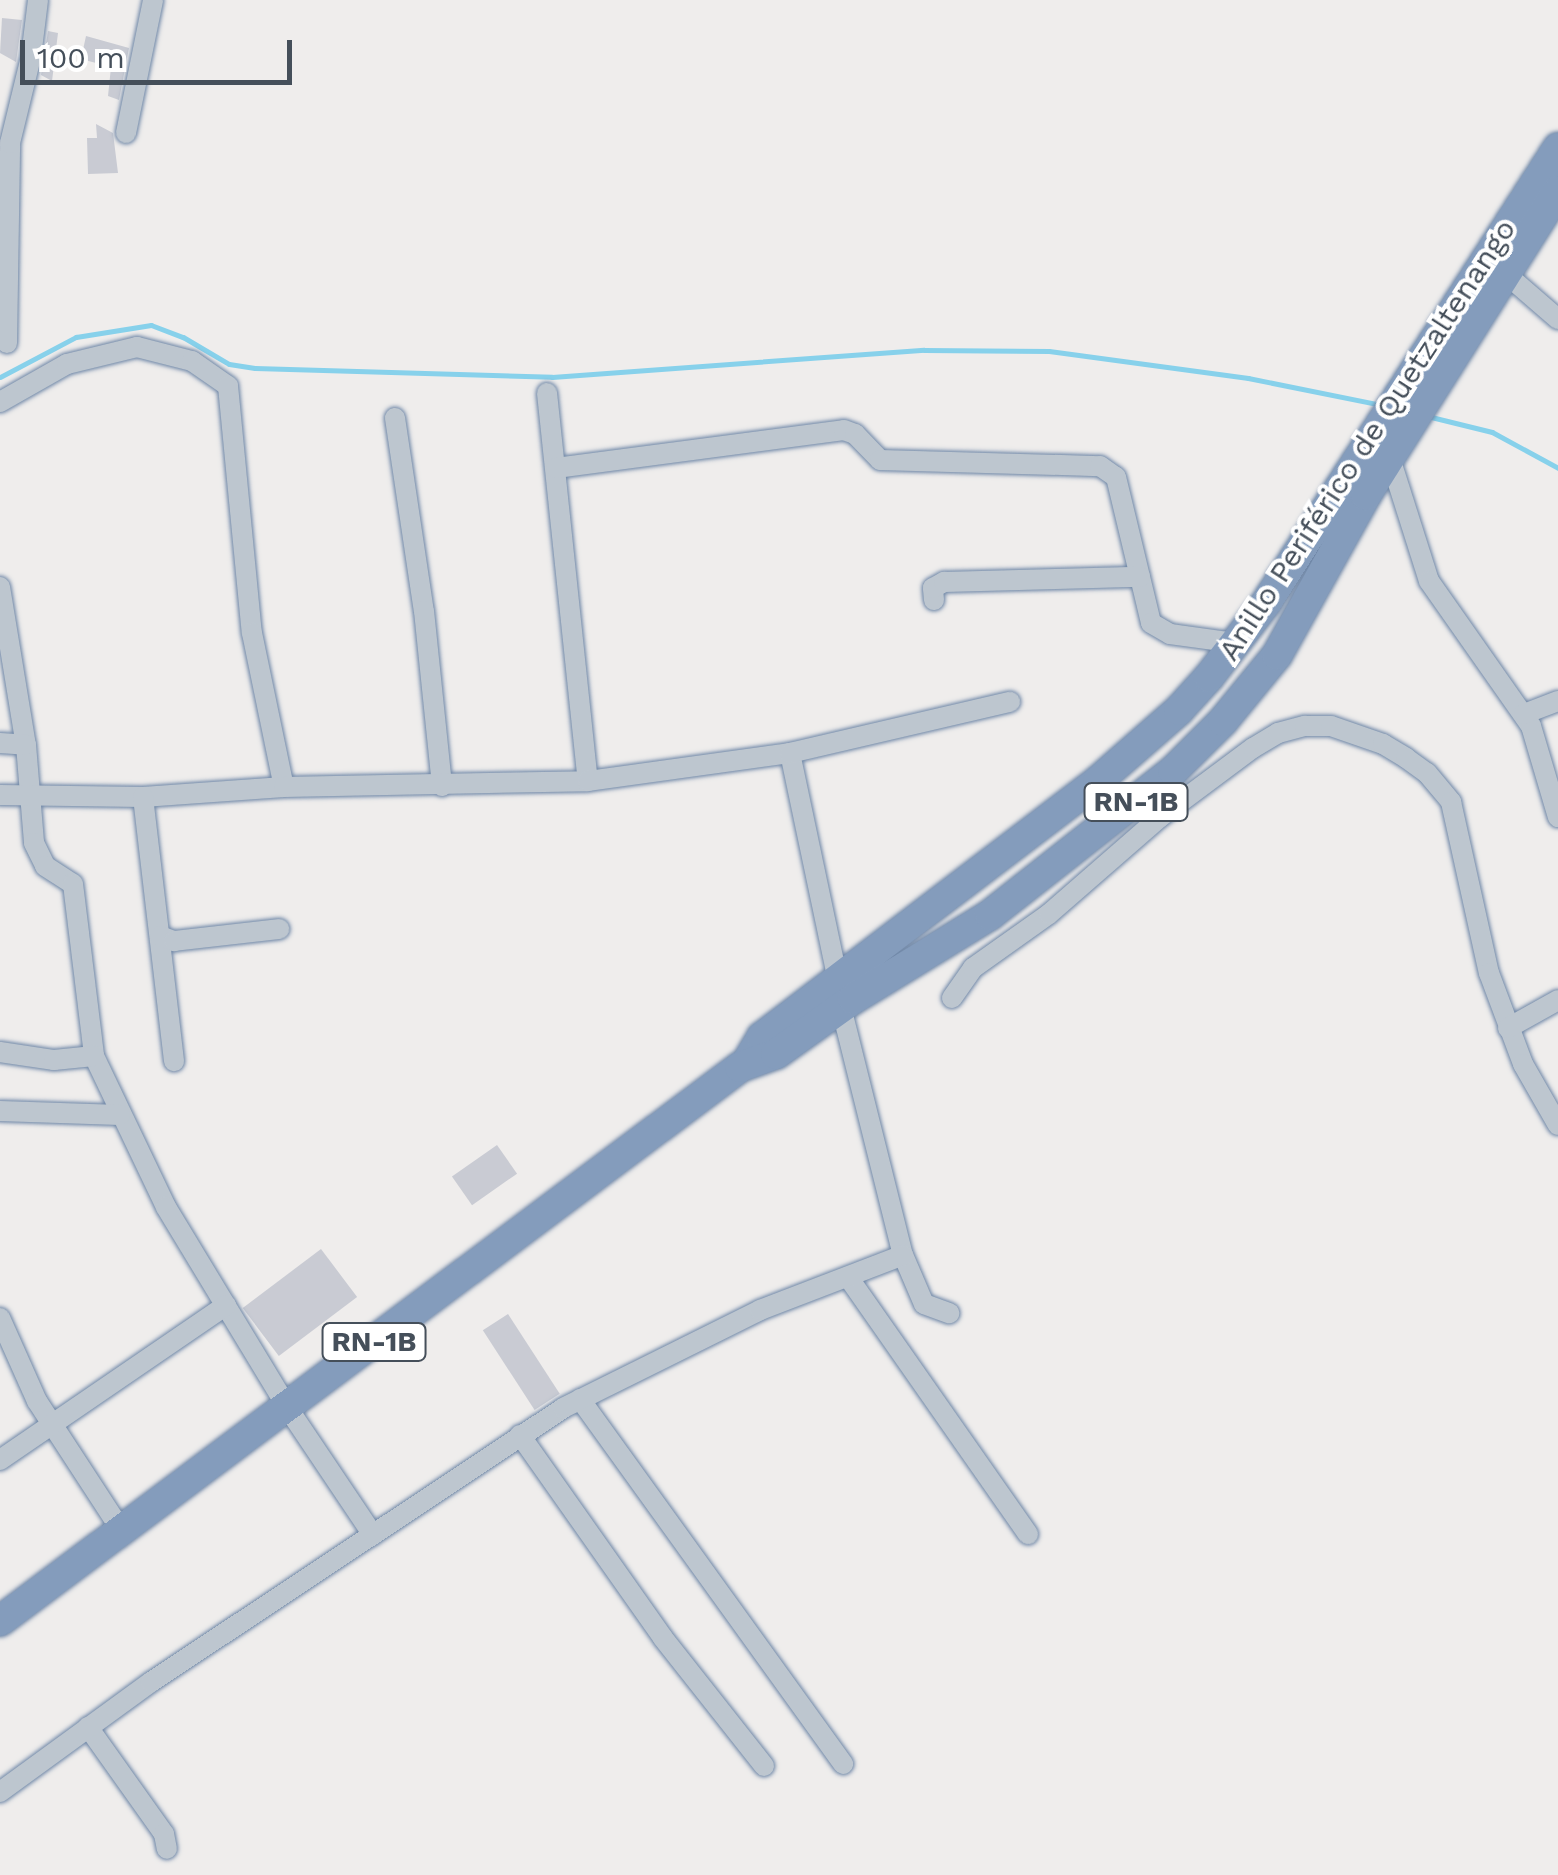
<!DOCTYPE html>
<meta charset="utf-8">
<style>
body{margin:0}
#map{position:relative;width:1558px;height:1875px;overflow:hidden;background:#efedec;font-family:"Work Sans",sans-serif}
div>[style]{position:absolute}
.stream>*{height:5px;margin:-2.5px;padding:0 2.5px;transform-origin:2.5px;border-radius:2.5px;background:#87d1eb}
.building>*{inset:0;background:#c9cbd3;transform-origin:0 0}
.roads{filter:drop-shadow(0 0 2px #6f87a7) drop-shadow(0 0 2px #6f87a7)}
.minor>*{height:20px;margin:-10px;padding:0 10px;transform-origin:10px;border-radius:10px;background:#bdc6cf}
.highway>*{height:30px;margin:-15px;padding:0 15px;transform-origin:15px;border-radius:15px;background:#849cbc}
span{translate:-50% -50%;white-space:nowrap;text-align:center;line-height:1.15;-webkit-text-stroke:8px #fff;paint-order:stroke}
.shield-label span{padding:2px 8px;background:#fff;border:2px solid;border-radius:8px;-webkit-text-stroke-width:0}
.shield-label{font-size:28px;color:#454f5a;font-weight:700}
.street-label{font-size:30px;color:#454f5a}
.scale{position:absolute;left:20px;top:40px;width:272px;height:45px;box-sizing:border-box;border:5px solid #454f5a;border-top:0;padding-left:12px;font-size:30px;line-height:35px;white-space:nowrap;color:#454f5a;-webkit-text-stroke:8px #fff;paint-order:stroke}
</style>
<div id="map">
<div class="stream">
<i style="left:0;top:377px;width:86px;rotate:-27.8deg"></i>
<i style="left:76px;top:337px;width:76px;rotate:-9.1deg"></i>
<i style="left:151px;top:325px;width:34px;rotate:21deg"></i>
<i style="left:183px;top:337px;width:53px;rotate:30.4deg"></i>
<i style="left:229px;top:364px;width:26px;rotate:9deg"></i>
<i style="left:255px;top:368px;width:297px;rotate:1.7deg"></i>
<i style="left:552px;top:377px;width:373px;rotate:-4.2deg"></i>
<i style="left:924px;top:350px;width:125px;rotate:0.5deg"></i>
<i style="left:1049px;top:351px;width:201px;rotate:7.7deg"></i>
<i style="left:1248px;top:378px;width:137px;rotate:11.4deg"></i>
<i style="left:1427px;top:416px;width:67px;rotate:13.8deg"></i>
<i style="left:1492px;top:432px;width:75px;rotate:28.6deg"></i>
</div>
<div class="building">
<i style="clip-path:polygon(2px 18px,22px 20px,16px 62px,0 53px)"></i>
<i style="clip-path:polygon(48px 31px,58px 33px,52px 81px,41px 75px)"></i>
<i style="clip-path:polygon(86px 36px,129px 48px,119px 100px,108px 96px,111px 67px,81px 59px)"></i>
<i style="clip-path:polygon(96px 124px,113px 133px,118px 173px,88px 174px,87px 138px,97px 138px)"></i>
<i style="left:497px;top:1145px;width:35px;height:55px;rotate:55deg"></i>
<i style="left:321px;top:1249px;width:60px;height:98px;rotate:53deg"></i>
<i style="left:508px;top:1314px;width:95px;height:30px;rotate:57deg"></i>
</div>
<div class="roads">
<div class="minor">
<i style="left:126px;top:133px;width:136px;rotate:-78.5deg"></i>
<i style="left:1506px;top:274px;width:69px;rotate:40.9deg"></i>
<i style="left:7px;top:343px;width:200px;rotate:-89.1deg"></i>
<i style="left:10px;top:143px;width:89px;rotate:-76.3deg"></i>
<i style="left:31px;top:57px;width:57px;rotate:-83deg"></i>
<i style="left:547px;top:393px;width:390px;rotate:84deg"></i>
<i style="left:0;top:402px;width:77px;rotate:-29.6deg"></i>
<i style="left:67px;top:364px;width:72px;rotate:-13.7deg"></i>
<i style="left:137px;top:347px;width:57px;rotate:14.3deg"></i>
<i style="left:192px;top:361px;width:44px;rotate:34.8deg"></i>
<i style="left:228px;top:386px;width:248px;rotate:84.5deg"></i>
<i style="left:252px;top:633px;width:157px;rotate:78.3deg"></i>
<i style="left:395px;top:418px;width:195px;rotate:81.5deg"></i>
<i style="left:424px;top:611px;width:176px;rotate:84.1deg"></i>
<i style="left:1390px;top:458px;width:129px;rotate:72.4deg"></i>
<i style="left:1429px;top:581px;width:177px;rotate:54.9deg"></i>
<i style="left:1531px;top:726px;width:95px;rotate:73.5deg"></i>
<i style="left:556px;top:468px;width:290px;rotate:-7.5deg"></i>
<i style="left:844px;top:430px;width:12px;rotate:20deg"></i>
<i style="left:855px;top:434px;width:36px;rotate:46deg"></i>
<i style="left:880px;top:460px;width:220px;rotate:1.6deg"></i>
<i style="left:1100px;top:466px;width:19px;rotate:35deg"></i>
<i style="left:1116px;top:477px;width:150px;rotate:76.5deg"></i>
<i style="left:1151px;top:623px;width:22px;rotate:30deg"></i>
<i style="left:1170px;top:634px;width:67px;rotate:7.8deg"></i>
<i style="left:0;top:587px;width:160px;rotate:80.7deg"></i>
<i style="left:26px;top:745px;width:98px;rotate:85.3deg"></i>
<i style="left:34px;top:843px;width:25px;rotate:64deg"></i>
<i style="left:45px;top:866px;width:33px;rotate:33deg"></i>
<i style="left:73px;top:884px;width:173px;rotate:83deg"></i>
<i style="left:94px;top:1056px;width:167px;rotate:64.5deg"></i>
<i style="left:166px;top:1207px;width:234px;rotate:58.8deg"></i>
<i style="left:287px;top:1407px;width:154px;rotate:56.1deg"></i>
<i style="left:934px;top:600px;width:12px;rotate:-95deg"></i>
<i style="left:933px;top:588px;width:13px;rotate:-29deg"></i>
<i style="left:944px;top:582px;width:196px;rotate:-1.5deg"></i>
<i style="left:1524px;top:714px;width:36px;rotate:-21deg"></i>
<i style="left:0;top:743px;width:26px;rotate:4deg"></i>
<i style="left:790px;top:753px;width:232px;rotate:78.1deg"></i>
<i style="left:0;top:795px;width:143px;rotate:0.8deg"></i>
<i style="left:143px;top:797px;width:141px;rotate:-4.1deg"></i>
<i style="left:284px;top:787px;width:304px;rotate:-1.1deg"></i>
<i style="left:588px;top:781px;width:204px;rotate:-7.9deg"></i>
<i style="left:790px;top:753px;width:226px;rotate:-13.1deg"></i>
<i style="left:143px;top:797px;width:266px;rotate:83.3deg"></i>
<i style="left:160px;top:936px;width:15px;rotate:20deg"></i>
<i style="left:174px;top:941px;width:106px;rotate:-6.5deg"></i>
<i style="left:952px;top:998px;width:37px;rotate:-55deg"></i>
<i style="left:973px;top:968px;width:93px;rotate:-35.4deg"></i>
<i style="left:1049px;top:914px;width:146px;rotate:-41.1deg"></i>
<i style="left:1159px;top:818px;width:117px;rotate:-36.7deg"></i>
<i style="left:1253px;top:748px;width:29px;rotate:-31deg"></i>
<i style="left:1278px;top:733px;width:28px;rotate:-15deg"></i>
<i style="left:1305px;top:726px;width:26px"></i>
<i style="left:1331px;top:726px;width:55px;rotate:19.1deg"></i>
<i style="left:1383px;top:744px;width:27px;rotate:31deg"></i>
<i style="left:1406px;top:758px;width:26px;rotate:36deg"></i>
<i style="left:1427px;top:773px;width:38px;rotate:50deg"></i>
<i style="left:1451px;top:802px;width:175px;rotate:77.5deg"></i>
<i style="left:1489px;top:973px;width:97px;rotate:69.5deg"></i>
<i style="left:1523px;top:1064px;width:70px;rotate:60.2deg"></i>
<i style="left:841px;top:1007px;width:256px;rotate:76deg"></i>
<i style="left:903px;top:1255px;width:53px;rotate:66.8deg"></i>
<i style="left:924px;top:1304px;width:27px;rotate:20deg"></i>
<i style="left:1508px;top:1028px;width:57px;rotate:-29.2deg"></i>
<i style="left:0;top:1052px;width:55px;rotate:8.4deg"></i>
<i style="left:54px;top:1060px;width:40px;rotate:-5.7deg"></i>
<i style="left:0;top:1111px;width:120px;rotate:1.9deg"></i>
<i style="left:848px;top:1277px;width:314px;rotate:55deg"></i>
<i style="left:0;top:1318px;width:91px;rotate:66deg"></i>
<i style="left:37px;top:1401px;width:154px;rotate:56.9deg"></i>
<i style="left:580px;top:1399px;width:450px;rotate:54.2deg"></i>
<i style="left:520px;top:1435px;width:248px;rotate:54.8deg"></i>
<i style="left:663px;top:1638px;width:163px;rotate:51.7deg"></i>
<i style="left:0;top:1460px;width:274px;rotate:-34.4deg"></i>
<i style="left:88px;top:1727px;width:131px;rotate:54.6deg"></i>
<i style="left:164px;top:1834px;width:15px;rotate:79deg"></i>
<i style="left:0;top:1792px;width:187px;rotate:-36.1deg"></i>
<i style="left:151px;top:1682px;width:495px;rotate:-33.6deg"></i>
<i style="left:563px;top:1408px;width:220px;rotate:-26.4deg"></i>
<i style="left:760px;top:1310px;width:153px;rotate:-21deg"></i>
</div>
<div class="highway">
<i style="left:747px;top:1062px;width:29px;rotate:-59deg"></i>
<i style="left:762px;top:1037px;width:422px;rotate:-37.3deg"></i>
<i style="left:1098px;top:781px;width:108px;rotate:-41.2deg"></i>
<i style="left:1179px;top:710px;width:45px;rotate:-47.7deg"></i>
<i style="left:1209px;top:677px;width:93px;rotate:-52.4deg"></i>
<i style="left:1266px;top:603px;width:541px;rotate:-57.31deg"></i>
<i style="left:0;top:1621px;width:924px;rotate:-36.82deg"></i>
<i style="left:740px;top:1067px;width:38px;rotate:-20deg"></i>
<i style="left:776px;top:1054px;width:95px;rotate:-35.5deg"></i>
<i style="left:853px;top:999px;width:161px;rotate:-31.5deg"></i>
<i style="left:990px;top:915px;width:233px;rotate:-38.2deg"></i>
<i style="left:1173px;top:771px;width:71px;rotate:-45deg"></i>
<i style="left:1223px;top:721px;width:85px;rotate:-50.7deg"></i>
<i style="left:1277px;top:655px;width:183px;rotate:-60.9deg"></i>
<i style="left:1366px;top:495px;width:360px;rotate:-57.7deg"></i>
</div>
</div>
<div class="shield-label">
<span style="left:1136px;top:802px">RN-1B</span>
<span style="left:374px;top:1342px">RN-1B</span>
</div>
<div class="street-label">
<span style="left:1367px;top:440px;rotate:-57deg">Anillo Periférico de Quetzaltenango</span>
</div>
<div class="scale">100 m</div>
</div>
